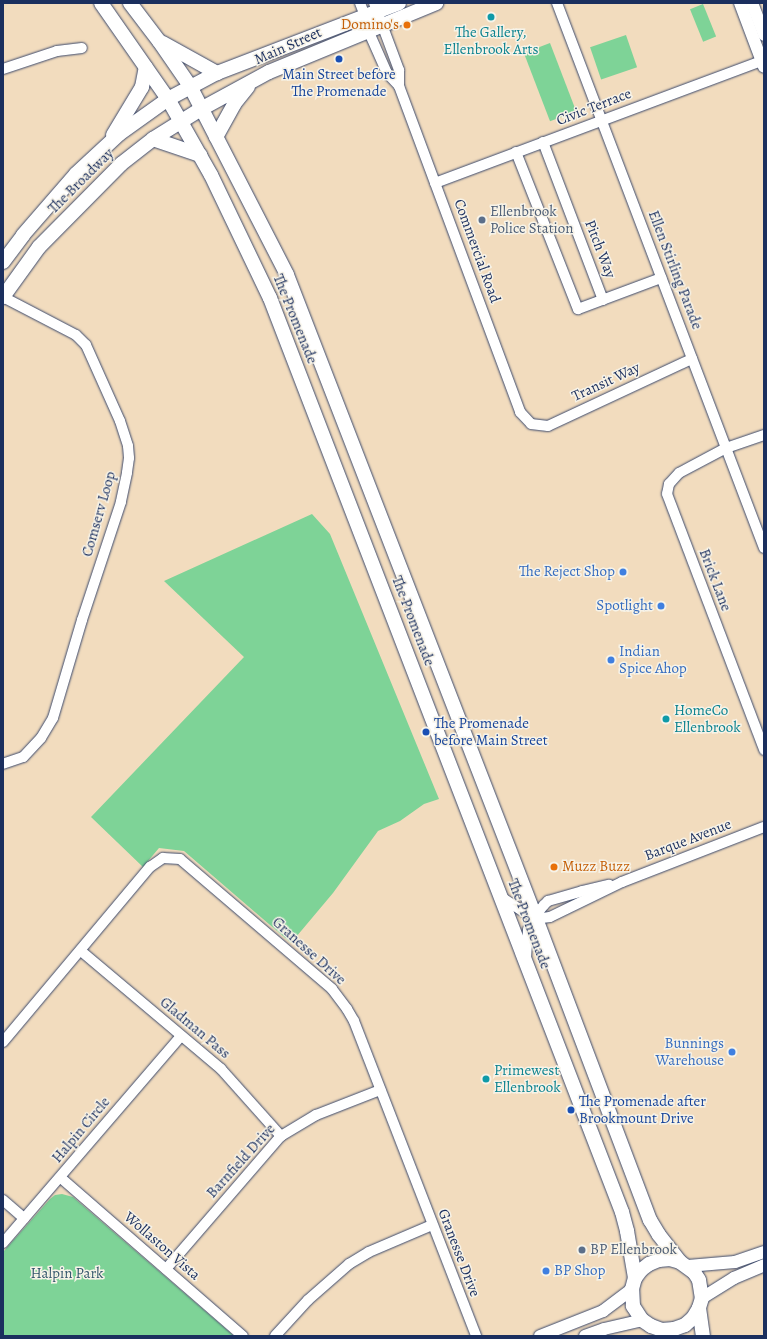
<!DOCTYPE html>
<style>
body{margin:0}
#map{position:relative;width:767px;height:1339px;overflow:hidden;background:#f2dcbe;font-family:Alegreya,serif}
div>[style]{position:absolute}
.green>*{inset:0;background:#7ed397;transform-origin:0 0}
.roads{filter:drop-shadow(0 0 1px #3b496c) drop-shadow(0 0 1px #3b496c)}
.minor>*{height:10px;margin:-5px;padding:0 5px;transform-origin:5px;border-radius:5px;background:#fff}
.tertiary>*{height:12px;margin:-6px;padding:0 6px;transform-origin:6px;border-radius:6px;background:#fff}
.secondary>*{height:14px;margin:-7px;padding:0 7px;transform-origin:7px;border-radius:7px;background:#fff}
.dots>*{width:11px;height:11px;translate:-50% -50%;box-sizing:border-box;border:2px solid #f7f3e8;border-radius:50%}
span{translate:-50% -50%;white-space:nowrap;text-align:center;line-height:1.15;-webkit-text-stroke:3px #f7f3e8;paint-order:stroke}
.food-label{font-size:15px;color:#c56008}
.right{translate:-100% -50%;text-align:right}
.left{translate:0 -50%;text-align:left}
.culture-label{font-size:15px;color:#0d838f}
.street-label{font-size:15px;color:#1b2f5e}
.transit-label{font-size:15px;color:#164399}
.service-label{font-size:15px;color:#4e5e75}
.shop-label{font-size:15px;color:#366cbe}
.park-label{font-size:15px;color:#34586c}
.frame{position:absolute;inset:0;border:4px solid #1b2f5e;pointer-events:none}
</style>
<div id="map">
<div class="green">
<i style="left:703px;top:4px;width:35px;height:14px;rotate:68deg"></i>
<i style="left:626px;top:35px;width:34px;height:38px;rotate:71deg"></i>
<i style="left:550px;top:43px;width:73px;height:28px;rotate:69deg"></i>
<i style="clip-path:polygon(312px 514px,330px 534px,439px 799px,424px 804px,400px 821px,378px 831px,333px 893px,291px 943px,184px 851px,159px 848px,143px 867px,91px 817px,244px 657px,164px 581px)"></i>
<i style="clip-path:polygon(62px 1194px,73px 1197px,234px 1336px,3px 1336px,3px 1252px,50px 1199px,55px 1195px)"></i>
</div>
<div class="roads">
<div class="minor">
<i style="left:360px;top:3px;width:14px;rotate:69deg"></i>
<i style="left:365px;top:16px;width:14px;rotate:78deg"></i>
<i style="left:368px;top:30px;width:47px;rotate:66.2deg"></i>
<i style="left:387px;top:73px;width:18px;rotate:47deg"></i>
<i style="left:374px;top:3px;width:72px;rotate:69.5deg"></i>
<i style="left:399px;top:70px;width:16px;rotate:90deg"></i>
<i style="left:399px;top:86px;width:348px;rotate:69.6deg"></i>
<i style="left:520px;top:412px;width:16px;rotate:47deg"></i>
<i style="left:531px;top:424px;width:17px;rotate:7deg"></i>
<i style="left:548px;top:426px;width:159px;rotate:-25deg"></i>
<i style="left:557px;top:3px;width:583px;rotate:69.2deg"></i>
<i style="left:3px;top:69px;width:57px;rotate:-18.4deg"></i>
<i style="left:57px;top:51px;width:25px;rotate:-7deg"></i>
<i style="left:543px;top:142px;width:169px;rotate:69.2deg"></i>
<i style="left:516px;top:152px;width:169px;rotate:68.5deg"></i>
<i style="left:578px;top:309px;width:89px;rotate:-20.5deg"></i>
<i style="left:435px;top:183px;width:351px;rotate:-20.5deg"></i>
<i style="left:3px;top:297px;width:82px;rotate:27.5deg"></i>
<i style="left:76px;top:335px;width:14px;rotate:45deg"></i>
<i style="left:86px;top:345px;width:83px;rotate:65.9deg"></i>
<i style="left:120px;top:421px;width:26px;rotate:72deg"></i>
<i style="left:128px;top:446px;width:12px;rotate:85deg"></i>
<i style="left:129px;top:458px;width:15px;rotate:98deg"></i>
<i style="left:127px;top:473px;width:30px;rotate:102deg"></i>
<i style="left:121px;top:502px;width:124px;rotate:108.3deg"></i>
<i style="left:82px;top:620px;width:102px;rotate:106.5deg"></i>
<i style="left:53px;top:718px;width:23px;rotate:121deg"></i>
<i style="left:41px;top:738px;width:26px;rotate:133deg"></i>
<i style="left:23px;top:757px;width:21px;rotate:161deg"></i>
<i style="left:764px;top:435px;width:40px;rotate:161.1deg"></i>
<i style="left:726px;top:448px;width:53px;rotate:152deg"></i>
<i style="left:679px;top:473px;width:15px;rotate:132deg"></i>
<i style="left:669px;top:484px;width:10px;rotate:101deg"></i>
<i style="left:667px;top:494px;width:274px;rotate:69.2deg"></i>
<i style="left:501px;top:897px;width:27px;rotate:33deg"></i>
<i style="left:524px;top:912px;width:19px;rotate:18deg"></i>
<i style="left:542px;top:918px;width:8px;rotate:-7deg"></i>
<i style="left:550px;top:917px;width:80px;rotate:-25.9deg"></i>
<i style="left:622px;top:882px;width:152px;rotate:-21.2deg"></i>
<i style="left:81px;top:951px;width:183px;rotate:40.1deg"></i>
<i style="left:221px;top:1069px;width:90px;rotate:48.2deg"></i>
<i style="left:526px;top:958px;width:28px;rotate:-86deg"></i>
<i style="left:528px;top:930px;width:16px;rotate:-63deg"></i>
<i style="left:535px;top:916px;width:14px;rotate:-51deg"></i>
<i style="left:544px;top:905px;width:6px;rotate:-45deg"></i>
<i style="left:548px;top:901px;width:35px;rotate:-16deg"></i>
<i style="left:582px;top:891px;width:28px;rotate:-13deg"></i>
<i style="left:3px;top:1042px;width:229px;rotate:-50deg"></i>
<i style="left:150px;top:867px;width:16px;rotate:-35deg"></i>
<i style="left:163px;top:858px;width:17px;rotate:3deg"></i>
<i style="left:180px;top:859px;width:200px;rotate:40.5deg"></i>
<i style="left:332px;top:989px;width:25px;rotate:53deg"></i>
<i style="left:347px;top:1009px;width:14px;rotate:60deg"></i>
<i style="left:354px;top:1021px;width:338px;rotate:68.8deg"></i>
<i style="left:61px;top:1178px;width:241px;rotate:41deg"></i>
<i style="left:3px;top:1200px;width:28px;rotate:41deg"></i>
<i style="left:3px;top:1243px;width:273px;rotate:-49.3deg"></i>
<i style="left:166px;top:1269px;width:176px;rotate:-49.2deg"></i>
<i style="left:281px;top:1136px;width:41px;rotate:-31deg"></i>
<i style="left:316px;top:1115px;width:69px;rotate:-21.3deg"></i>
<i style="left:275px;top:1336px;width:49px;rotate:-47.5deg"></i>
<i style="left:308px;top:1300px;width:55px;rotate:-41.3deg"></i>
<i style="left:349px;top:1264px;width:23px;rotate:-31deg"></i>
<i style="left:369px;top:1252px;width:69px;rotate:-23.2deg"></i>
</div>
<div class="tertiary">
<i style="left:740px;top:3px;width:68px;rotate:69.4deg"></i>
<i style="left:752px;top:3px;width:34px;rotate:69deg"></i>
<i style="left:688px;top:1266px;width:47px;rotate:-4.9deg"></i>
<i style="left:735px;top:1262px;width:31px;rotate:-19deg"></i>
<i style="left:702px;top:1298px;width:38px;rotate:-32deg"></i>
<i style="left:734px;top:1278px;width:33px;rotate:-23deg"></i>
<i style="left:540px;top:1336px;width:68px;rotate:-21.6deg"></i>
<i style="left:603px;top:1311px;width:36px;rotate:-37deg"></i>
<i style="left:585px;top:1336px;width:20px;rotate:-20deg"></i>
<i style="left:604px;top:1329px;width:39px;rotate:-13deg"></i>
</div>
<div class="secondary">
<i style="left:101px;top:3px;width:117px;rotate:55.1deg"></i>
<i style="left:168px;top:99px;width:87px;rotate:60.5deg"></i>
<i style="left:211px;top:175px;width:136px;rotate:64.4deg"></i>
<i style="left:270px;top:298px;width:979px;rotate:68.94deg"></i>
<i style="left:622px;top:1212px;width:20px;rotate:75deg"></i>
<i style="left:627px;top:1231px;width:48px;rotate:80.3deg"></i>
<i style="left:130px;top:3px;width:48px;rotate:52.7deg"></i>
<i style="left:159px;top:41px;width:55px;rotate:55.4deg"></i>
<i style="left:190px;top:86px;width:212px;rotate:62.8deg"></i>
<i style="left:287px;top:275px;width:687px;rotate:68.85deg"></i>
<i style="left:535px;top:916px;width:325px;rotate:69.3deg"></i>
<i style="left:650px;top:1220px;width:17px;rotate:59deg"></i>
<i style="left:659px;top:1235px;width:34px;rotate:52deg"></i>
<i style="left:680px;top:1262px;width:17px;rotate:36deg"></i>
<i style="left:694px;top:1272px;width:9px;rotate:58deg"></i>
<i style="left:699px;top:1280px;width:18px;rotate:81deg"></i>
<i style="left:702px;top:1298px;width:10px;rotate:107deg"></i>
<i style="left:699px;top:1308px;width:12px;rotate:121deg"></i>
<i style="left:693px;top:1318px;width:11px;rotate:139deg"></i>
<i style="left:685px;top:1325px;width:12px;rotate:160deg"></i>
<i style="left:674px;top:1329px;width:12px;rotate:175deg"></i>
<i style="left:662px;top:1330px;width:12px;rotate:-160deg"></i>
<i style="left:651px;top:1326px;width:11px;rotate:-146deg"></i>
<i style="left:642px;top:1320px;width:17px;rotate:-123deg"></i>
<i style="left:633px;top:1306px;width:17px;rotate:-93deg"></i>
<i style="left:632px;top:1289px;width:11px;rotate:-75deg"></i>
<i style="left:635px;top:1278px;width:10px;rotate:-53deg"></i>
<i style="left:641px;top:1270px;width:10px;rotate:-37deg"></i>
<i style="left:649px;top:1264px;width:11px;rotate:-22deg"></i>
<i style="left:659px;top:1260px;width:11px;rotate:-5deg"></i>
<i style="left:670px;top:1259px;width:10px;rotate:17deg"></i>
<i style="left:163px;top:43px;width:62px;rotate:29.1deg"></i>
<i style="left:113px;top:135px;width:56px;rotate:-58.9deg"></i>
<i style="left:142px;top:87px;width:20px;rotate:-79deg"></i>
<i style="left:216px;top:137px;width:38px;rotate:-61deg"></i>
<i style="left:234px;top:104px;width:22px;rotate:-51deg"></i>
<i style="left:153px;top:139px;width:50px;rotate:18.8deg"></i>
<i style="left:3px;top:262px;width:34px;rotate:-53deg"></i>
<i style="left:23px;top:235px;width:81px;rotate:-49deg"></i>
<i style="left:76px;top:174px;width:59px;rotate:-42.9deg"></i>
<i style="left:119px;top:134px;width:60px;rotate:-35.5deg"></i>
<i style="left:168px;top:99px;width:55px;rotate:-28deg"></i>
<i style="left:217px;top:73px;width:195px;rotate:-21deg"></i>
<i style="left:3px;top:297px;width:62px;rotate:-54.2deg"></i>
<i style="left:39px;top:247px;width:117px;rotate:-45.3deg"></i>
<i style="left:121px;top:164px;width:41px;rotate:-38deg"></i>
<i style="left:153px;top:139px;width:57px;rotate:-32deg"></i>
<i style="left:201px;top:109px;width:77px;rotate:-28.6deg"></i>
<i style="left:269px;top:72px;width:181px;rotate:-22.4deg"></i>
<i style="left:699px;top:1308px;width:28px;rotate:82deg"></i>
</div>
</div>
<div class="dots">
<i style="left:491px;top:17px;background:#0f9aa8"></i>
<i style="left:407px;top:25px;background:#e8710a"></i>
<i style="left:339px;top:59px;background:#1a4fb4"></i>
<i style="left:482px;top:220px;background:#5c6f8a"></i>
<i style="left:623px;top:572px;background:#3f7fe0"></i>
<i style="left:661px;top:606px;background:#3f7fe0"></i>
<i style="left:611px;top:660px;background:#3f7fe0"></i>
<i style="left:666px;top:719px;background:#0f9aa8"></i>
<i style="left:426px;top:732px;background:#1a4fb4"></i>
<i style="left:554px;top:867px;background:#e8710a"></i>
<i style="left:732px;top:1052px;background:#3f7fe0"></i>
<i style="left:486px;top:1079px;background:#0f9aa8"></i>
<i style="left:571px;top:1110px;background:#1a4fb4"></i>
<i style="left:582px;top:1250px;background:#5c6f8a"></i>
<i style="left:546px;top:1271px;background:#3f7fe0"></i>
</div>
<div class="food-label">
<span class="right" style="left:399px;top:25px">Domino's</span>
<span class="left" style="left:562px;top:867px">Muzz Buzz</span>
</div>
<div class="culture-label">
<span style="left:491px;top:41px">The Gallery,<br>Ellenbrook Arts</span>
<span class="left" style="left:674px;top:719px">HomeCo<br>Ellenbrook</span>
<span class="left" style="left:494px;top:1079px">Primewest<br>Ellenbrook</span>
</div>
<div class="street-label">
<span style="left:288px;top:46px;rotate:-24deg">Main Street</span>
<span style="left:594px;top:107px;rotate:-21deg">Civic Terrace</span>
<span style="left:81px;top:181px;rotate:-45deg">The Broadway</span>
<span style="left:600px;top:249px;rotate:69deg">Pitch Way</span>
<span style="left:477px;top:251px;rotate:70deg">Commercial Road</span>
<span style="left:675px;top:270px;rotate:69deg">Ellen Stirling Parade</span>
<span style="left:295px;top:319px;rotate:68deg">The Promenade</span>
<span style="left:606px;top:382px;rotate:-25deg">Transit Way</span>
<span style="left:99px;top:514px;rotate:-74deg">Comserv Loop</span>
<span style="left:715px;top:580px;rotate:69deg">Brick Lane</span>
<span style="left:413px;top:621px;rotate:69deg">The Promenade</span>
<span style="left:688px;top:840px;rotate:-21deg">Barque Avenue</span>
<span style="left:529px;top:924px;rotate:69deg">The Promenade</span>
<span style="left:309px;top:951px;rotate:42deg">Granesse Drive</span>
<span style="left:195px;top:1028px;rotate:40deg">Gladman Pass</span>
<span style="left:81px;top:1130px;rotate:-50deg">Halpin Circle</span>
<span style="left:241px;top:1161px;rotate:-48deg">Barnfield Drive</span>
<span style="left:162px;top:1246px;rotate:41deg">Wollaston Vista</span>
<span style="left:459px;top:1253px;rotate:69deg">Granesse Drive</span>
</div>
<div class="transit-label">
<span style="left:339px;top:83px">Main Street before<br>The Promenade</span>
<span class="left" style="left:434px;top:732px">The Promenade<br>before Main Street</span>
<span class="left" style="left:579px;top:1110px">The Promenade after<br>Brookmount Drive</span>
</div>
<div class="service-label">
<span class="left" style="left:490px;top:220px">Ellenbrook<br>Police Station</span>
<span class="left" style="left:590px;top:1250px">BP Ellenbrook</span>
</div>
<div class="shop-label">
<span class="right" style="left:615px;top:572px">The Reject Shop</span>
<span class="right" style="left:653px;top:606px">Spotlight</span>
<span class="left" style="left:619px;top:660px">Indian<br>Spice Ahop</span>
<span class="right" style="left:724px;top:1052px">Bunnings<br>Warehouse</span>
<span class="left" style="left:554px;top:1271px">BP Shop</span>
</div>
<div class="park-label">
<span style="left:67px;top:1274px">Halpin Park</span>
</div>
<div class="frame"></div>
</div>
